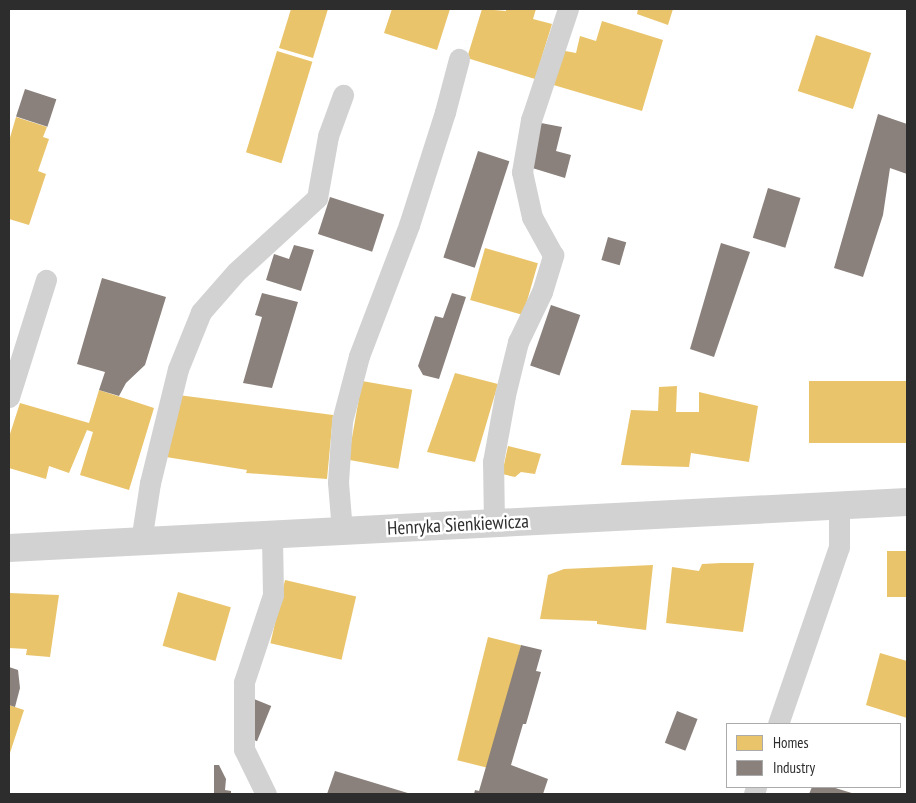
<!DOCTYPE html>
<style>
body{margin:0}
#map{position:relative;width:916px;height:803px;overflow:hidden;background:#fff;font-family:"PT Sans Narrow",sans-serif}
div>[style]{position:absolute}
.homes>*{inset:0;background:#e9c46a;transform-origin:0 0}
.industry>*{inset:0;background:#8a817c;transform-origin:0 0}
.service>*{height:21px;margin:-10.5px;padding:0 10.5px;transform-origin:10.5px;border-radius:10.5px;background:#d2d2d2}
.tertiary>*{height:28px;margin:-14px;padding:0 14px;transform-origin:14px;border-radius:14px;background:#d2d2d2}
span{translate:-50% -50%;white-space:nowrap;text-align:center;line-height:1.15;-webkit-text-stroke:5px #fff;paint-order:stroke}
.street-label{font-size:19px;color:#2d2d2d}
.frame{position:absolute;inset:0;border:10px solid #2d2d2d;pointer-events:none}
.legend{position:absolute;left:726px;top:723px;width:175px;height:65px;box-sizing:border-box;background:#fff;border:1px solid #ababab;margin:0;padding:6px 9px;list-style:none;font-size:15px;color:#2d2d2d}
.legend li{display:flex;align-items:center;gap:10px;height:25px}
.legend b{width:25px;border:1px solid #ababab}
</style>
<div id="map">
<div class="homes">
<i style="clip-path:polygon(291px 9px,328px 9px,313px 58px,279px 48px)"></i>
<i style="clip-path:polygon(392px 9px,450px 9px,437px 50px,384px 33px)"></i>
<i style="clip-path:polygon(482px 9px,506px 11px,506px 9px,536px 9px,533px 19px,552px 24px,535px 79px,467px 58px)"></i>
<i style="clip-path:polygon(638px 9px,673px 9px,668px 25px,637px 14px)"></i>
<i style="clip-path:polygon(602px 21px,663px 40px,642px 111px,550px 84px,560px 50px,576px 53px,580px 36px,596px 41px)"></i>
<i style="left:816px;top:35px;width:58px;height:59px;rotate:18deg"></i>
<i style="left:277px;top:51px;width:37px;height:106px;rotate:17deg"></i>
<i style="clip-path:polygon(16px 117px,47px 127px,43px 137px,49px 139px,38px 171px,46px 174px,29px 225px,9px 219px,9px 141px)"></i>
<i style="left:485px;top:248px;width:55px;height:54px;rotate:16deg"></i>
<i style="clip-path:polygon(455px 373px,498px 384px,475px 462px,427px 452px)"></i>
<i style="left:362px;top:381px;width:51px;height:80px;rotate:10deg"></i>
<i style="left:809px;top:381px;width:98px;height:62px"></i>
<i style="clip-path:polygon(677px 386px,676px 412px,699px 412px,699px 392px,758px 406px,749px 462px,691px 453px,689px 467px,621px 465px,631px 410px,658px 411px,659px 387px)"></i>
<i style="clip-path:polygon(99px 390px,154px 408px,129px 490px,80px 475px,93px 432px,87px 430px,69px 473px,49px 466px,46px 479px,9px 468px,9px 437px,20px 403px,89px 423px)"></i>
<i style="clip-path:polygon(178px 395px,333px 415px,327px 479px,246px 473px,247px 470px,166px 457px)"></i>
<i style="clip-path:polygon(508px 446px,541px 454px,535px 474px,521px 472px,515px 477px,502px 474px)"></i>
<i style="left:907px;top:551px;width:46px;height:20px;rotate:90deg"></i>
<i style="clip-path:polygon(721px 563px,754px 563px,743px 632px,666px 623px,672px 567px,699px 571px,702px 564px)"></i>
<i style="clip-path:polygon(653px 565px,646px 630px,597px 624px,597px 621px,540px 619px,548px 575px,564px 569px)"></i>
<i style="left:285px;top:580px;width:73px;height:65px;rotate:13deg"></i>
<i style="left:178px;top:592px;width:55px;height:56px;rotate:16deg"></i>
<i style="clip-path:polygon(9px 593px,59px 595px,50px 657px,26px 655px,27px 649px,9px 648px)"></i>
<i style="left:488px;top:637px;width:34px;height:127px;rotate:14deg"></i>
<i style="clip-path:polygon(880px 653px,907px 661px,907px 718px,866px 705px)"></i>
<i style="clip-path:polygon(9px 705px,24px 710px,9px 756px)"></i>
</div>
<div class="industry">
<i style="left:25px;top:89px;width:33px;height:29px;rotate:18deg"></i>
<i style="clip-path:polygon(878px 114px,907px 124px,907px 174px,890px 168px,883px 215px,863px 277px,834px 268px)"></i>
<i style="clip-path:polygon(541px 123px,562px 127px,556px 151px,571px 155px,565px 178px,529px 167px)"></i>
<i style="left:478px;top:151px;width:33px;height:112px;rotate:18deg"></i>
<i style="left:768px;top:188px;width:34px;height:52px;rotate:17deg"></i>
<i style="left:330px;top:197px;width:57px;height:39px;rotate:18deg"></i>
<i style="left:608px;top:237px;width:19px;height:24px;rotate:16deg"></i>
<i style="clip-path:polygon(721px 243px,750px 252px,714px 357px,690px 349px)"></i>
<i style="clip-path:polygon(294px 245px,314px 250px,301px 291px,266px 280px,274px 254px,289px 259px)"></i>
<i style="clip-path:polygon(102px 278px,166px 297px,145px 365px,126px 383px,119px 396px,99px 390px,105px 372px,77px 364px)"></i>
<i style="clip-path:polygon(262px 293px,298px 302px,272px 388px,243px 383px,262px 317px,255px 315px)"></i>
<i style="clip-path:polygon(452px 293px,466px 297px,439px 379px,423px 375px,418px 366px,435px 316px,443px 318px)"></i>
<i style="left:551px;top:305px;width:31px;height:64px;rotate:19deg"></i>
<i style="clip-path:polygon(521px 645px,542px 650px,536px 671px,541px 672px,526px 724px,523px 724px,511px 765px,548px 779px,543px 794px,474px 794px,475px 790px,479px 791px)"></i>
<i style="clip-path:polygon(9px 667px,18px 670px,20px 688px,15px 707px,9px 705px)"></i>
<i style="left:249px;top:697px;width:24px;height:38px;rotate:22deg"></i>
<i style="left:677px;top:711px;width:22px;height:34px;rotate:21deg"></i>
<i style="clip-path:polygon(214px 765px,219px 765px,226px 779px,225px 790px,231px 791px,231px 794px,214px 794px)"></i>
<i style="clip-path:polygon(335px 771px,411px 794px,327px 794px)"></i>
<i style="clip-path:polygon(812px 787px,832px 787px,855px 794px,809px 794px)"></i>
</div>
<div class="service">
<i style="left:9px;top:397px;width:123px;rotate:-72.5deg"></i>
<i style="left:494px;top:523px;width:61px;rotate:-90.9deg"></i>
<i style="left:493px;top:462px;width:68px;rotate:-79.8deg"></i>
<i style="left:505px;top:395px;width:55px;rotate:-76.2deg"></i>
<i style="left:518px;top:342px;width:55px;rotate:-64.4deg"></i>
<i style="left:542px;top:292px;width:39px;rotate:-73deg"></i>
<i style="left:553px;top:255px;width:43px;rotate:-118.9deg"></i>
<i style="left:532px;top:217px;width:46px;rotate:-102.5deg"></i>
<i style="left:522px;top:172px;width:53px;rotate:-80.2deg"></i>
<i style="left:531px;top:120px;width:117px;rotate:-71.6deg"></i>
<i style="left:342px;top:531px;width:49px;rotate:-94.7deg"></i>
<i style="left:338px;top:482px;width:61px;rotate:-86.2deg"></i>
<i style="left:342px;top:421px;width:67px;rotate:-75.3deg"></i>
<i style="left:359px;top:356px;width:140px;rotate:-69.1deg"></i>
<i style="left:409px;top:225px;width:119px;rotate:-72.3deg"></i>
<i style="left:445px;top:112px;width:55px;rotate:-75.2deg"></i>
<i style="left:141px;top:541px;width:59px;rotate:-81.2deg"></i>
<i style="left:150px;top:483px;width:117px;rotate:-76.2deg"></i>
<i style="left:178px;top:369px;width:61px;rotate:-68deg"></i>
<i style="left:201px;top:312px;width:53px;rotate:-48.8deg"></i>
<i style="left:236px;top:272px;width:110px;rotate:-42.4deg"></i>
<i style="left:317px;top:198px;width:63px;rotate:-79.9deg"></i>
<i style="left:328px;top:136px;width:44px;rotate:-69.9deg"></i>
<i style="left:778px;top:724px;width:187px;rotate:-71deg"></i>
<i style="left:839px;top:547px;width:42px;rotate:-90deg"></i>
<i style="left:266px;top:794px;width:50px;rotate:-116.1deg"></i>
<i style="left:244px;top:749px;width:67px;rotate:-90deg"></i>
<i style="left:244px;top:682px;width:92px;rotate:-71.6deg"></i>
<i style="left:273px;top:595px;width:60px;rotate:-91deg"></i>
<i style="left:754px;top:794px;width:7px;rotate:-74deg"></i>
</div>
<div class="tertiary">
<i style="left:9px;top:548px;width:899px;rotate:-2.93deg"></i>
</div>
<div class="street-label">
<span style="left:458px;top:525px;rotate:-3deg">Henryka Sienkiewicza</span>
</div>
<div class="frame"></div>
<ul class="legend">
<li><b style="height:14px;background:#e9c46a"></b>Homes</li>
<li><b style="height:14px;background:#8a817c"></b>Industry</li>
</ul>
</div>
